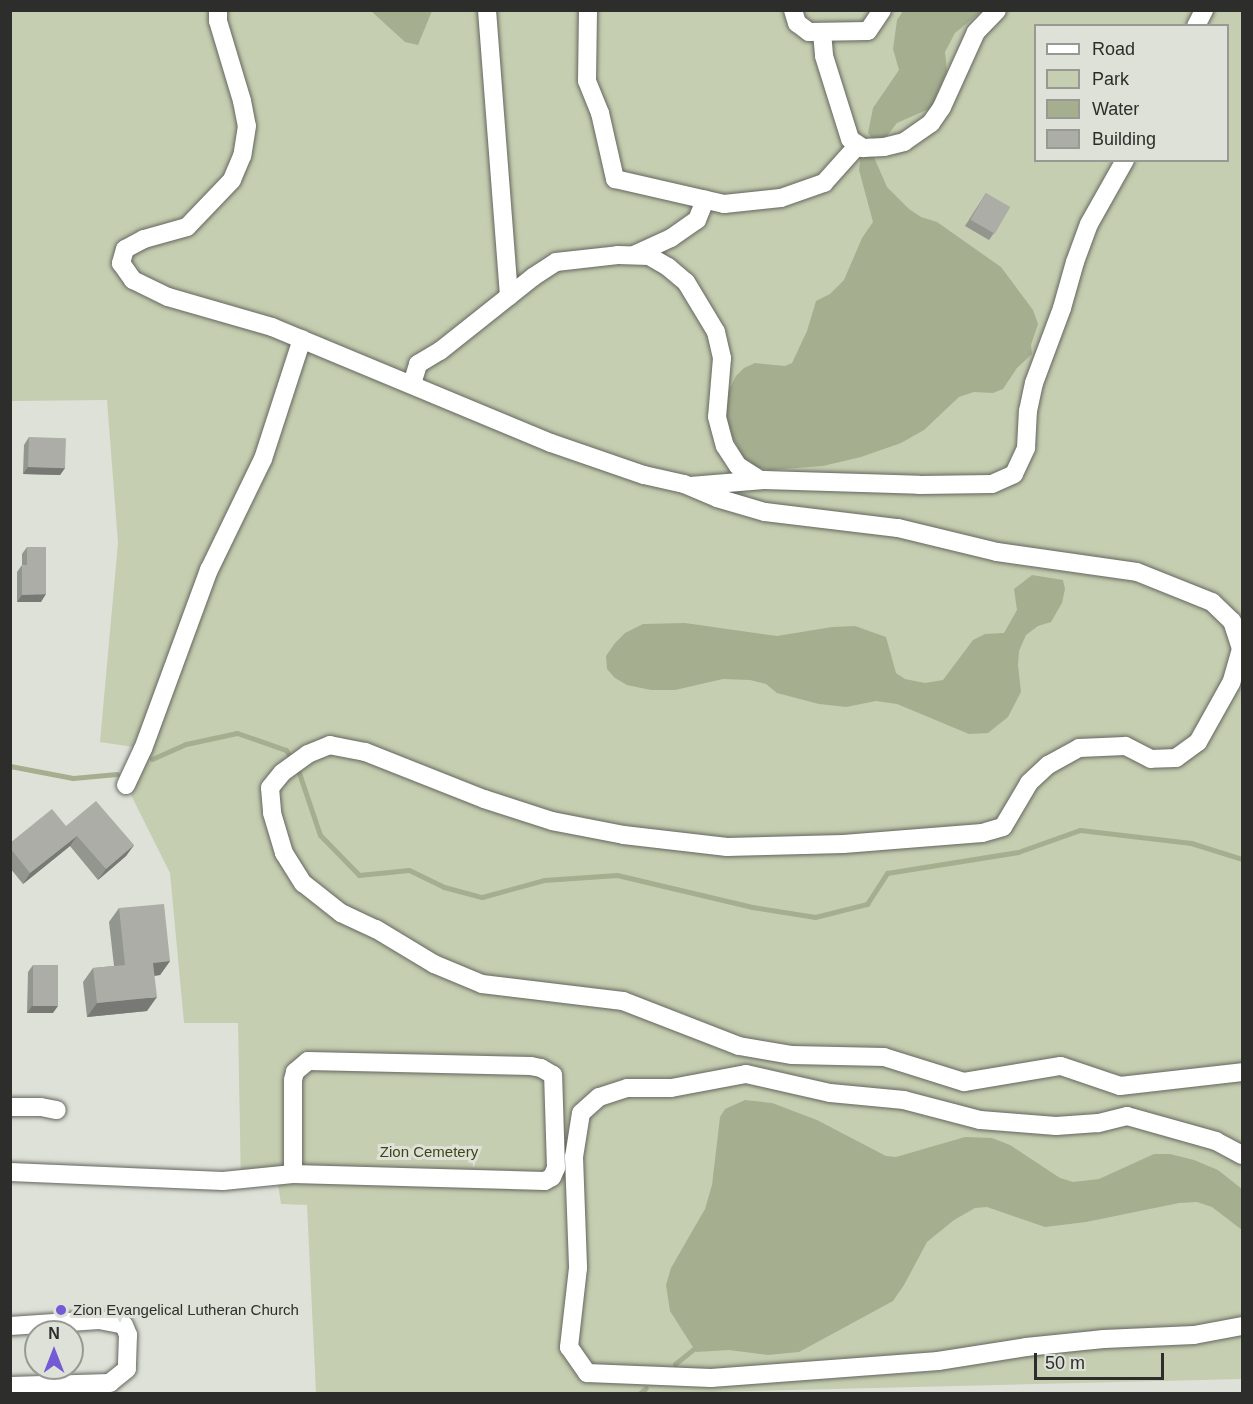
<!DOCTYPE html>
<style>
body{margin:0}
#map{position:relative;width:1253px;height:1404px;overflow:hidden;background:#dee1d8;font-family:Helvetica,sans-serif}
div>[style]{position:absolute}
.green>*{inset:0;background:#c5ceb0}
.water>*{inset:0;background:#a5af8f}
.stream>*{height:5px;margin:-2.5px;padding:0 2.5px;transform-origin:2.5px;border-radius:2.5px;background:#a5af8f}
.roads{filter:drop-shadow(0 0 2px #64665f) drop-shadow(0 0 2px #64665f)}
.minor>*{height:18px;margin:-9px;padding:0 9px;transform-origin:9px;border-radius:9px;background:#fff}
.wall>*{inset:0;background:#93958f}
.shaded-wall>*{inset:0;background:#787974}
.building>*{inset:0;background:#abada6;transform-origin:0 0}
.dots>*{width:16px;height:16px;translate:-50% -50%;box-sizing:border-box;border:3px solid #dee1d8;border-radius:50%}
span{translate:-50% -50%;white-space:nowrap;text-align:center;line-height:1.15;-webkit-text-stroke:6px #dee1d8;paint-order:stroke}
.park-label{font-size:15px;color:#3b4713}
.poi-label{font-size:15px;color:#2d2e2b}
.left{translate:0 -50%;text-align:left}
.frame{position:absolute;inset:0;border:12px solid #2d2e2b;pointer-events:none}
.legend{position:absolute;left:1034px;top:24px;width:195px;height:138px;box-sizing:border-box;background:#dee1d8;border:2px solid #979993;margin:0;padding:8px 10px;list-style:none;font-size:18px;color:#2d2e2b}
.legend li{display:flex;align-items:center;gap:12px;height:30px}
.legend b{width:30px;border:2px solid #979993}
.north{position:absolute;left:24px;top:1320px;width:60px;height:60px;box-sizing:border-box;background:#dee1d8;border:2px solid #979993;border-radius:50%;rotate:0deg;font-size:16px;font-weight:700;line-height:24px;text-align:center;color:#2d2e2b}
.north::after{content:'';display:block;margin:auto;width:21px;height:27px;background:#745ad4;clip-path:polygon(50% 0,100% 100%,50% 72%,0 100%)}
.scale{position:absolute;left:1034px;top:1353px;width:130px;height:27px;box-sizing:border-box;border:3px solid #2d2e2b;border-top:0;padding-left:8px;font-size:18px;line-height:21px;white-space:nowrap;color:#2d2e2b;-webkit-text-stroke:4px #dee1d8;paint-order:stroke}
</style>
<div id="map">
<div class="green">
<i style="clip-path:polygon(evenodd,10px 11px,1242px 11px,1242px 1379px,673px 1393px,316px 1393px,307px 1205px,281px 1204px,278px 1184px,241px 1187px,238px 1023px,184px 1023px,170px 873px,131px 795px,147px 749px,100px 742px,118px 543px,107px 400px,11px 401px,10px 11px,1036px 26px,1228px 26px,1228px 160px,1036px 160px,1036px 26px)"></i>
</div>
<div class="water">
<i style="clip-path:polygon(371px 11px,432px 10px,432px 11px,418px 45px,405px 42px)"></i>
<i style="clip-path:polygon(903px 11px,982px 11px,955px 33px,945px 52px,947px 71px,931px 108px,897px 123px,883px 141px,874px 141px,868px 133px,873px 108px,899px 70px,893px 49px,897px 20px)"></i>
<i style="clip-path:polygon(861px 154px,873px 155px,887px 187px,909px 209px,921px 217px,937px 222px,1001px 267px,1033px 310px,1038px 324px,1031px 345px,1032px 354px,1017px 368px,1003px 389px,993px 393px,974px 392px,959px 397px,924px 430px,901px 443px,861px 457px,823px 466px,769px 470px,755px 467px,745px 461px,731px 434px,726px 420px,726px 396px,736px 376px,744px 368px,755px 363px,785px 366px,792px 363px,807px 331px,816px 301px,830px 294px,844px 280px,862px 238px,873px 222px,859px 170px)"></i>
<i style="clip-path:polygon(1032px 575px,1063px 580px,1065px 589px,1062px 603px,1051px 622px,1038px 626px,1026px 635px,1019px 651px,1018px 665px,1021px 692px,1008px 717px,988px 733px,969px 734px,897px 704px,876px 701px,846px 707px,819px 704px,777px 693px,766px 684px,750px 680px,723px 679px,675px 690px,651px 690px,627px 685px,615px 678px,607px 669px,606px 656px,615px 643px,625px 633px,643px 624px,685px 623px,777px 636px,832px 627px,855px 626px,886px 637px,896px 673px,905px 679px,925px 683px,943px 680px,973px 640px,985px 634px,1004px 633px,1017px 610px,1014px 589px)"></i>
<i style="clip-path:polygon(745px 1100px,772px 1103px,817px 1120px,886px 1156px,896px 1157px,965px 1137px,992px 1138px,1010px 1145px,1060px 1178px,1073px 1182px,1099px 1179px,1154px 1154px,1170px 1154px,1194px 1160px,1218px 1170px,1242px 1189px,1242px 1230px,1212px 1207px,1197px 1202px,1179px 1203px,1086px 1222px,1045px 1227px,987px 1207px,975px 1208px,954px 1220px,927px 1242px,904px 1285px,893px 1301px,799px 1352px,768px 1355px,729px 1350px,696px 1352px,670px 1311px,666px 1285px,671px 1268px,705px 1209px,712px 1185px,720px 1117px,725px 1109px)"></i>
</div>
<div class="stream">
<i style="left:152px;top:759px;width:37px;rotate:-24deg"></i>
<i style="left:186px;top:744px;width:52px;rotate:-12.2deg"></i>
<i style="left:237px;top:733px;width:52px;rotate:19.1deg"></i>
<i style="left:286px;top:750px;width:20px;rotate:57deg"></i>
<i style="left:297px;top:767px;width:72px;rotate:71.3deg"></i>
<i style="left:320px;top:835px;width:56px;rotate:45.7deg"></i>
<i style="left:359px;top:875px;width:50px;rotate:-5.7deg"></i>
<i style="left:409px;top:870px;width:39px;rotate:26deg"></i>
<i style="left:444px;top:887px;width:39px;rotate:15deg"></i>
<i style="left:482px;top:897px;width:64px;rotate:-15.3deg"></i>
<i style="left:544px;top:880px;width:73px;rotate:-3.9deg"></i>
<i style="left:617px;top:875px;width:139px;rotate:13.3deg"></i>
<i style="left:752px;top:907px;width:64px;rotate:9deg"></i>
<i style="left:815px;top:917px;width:54px;rotate:-14deg"></i>
<i style="left:867px;top:904px;width:37px;rotate:-57deg"></i>
<i style="left:887px;top:873px;width:133px;rotate:-9.1deg"></i>
<i style="left:1018px;top:852px;width:66px;rotate:-19.5deg"></i>
<i style="left:1080px;top:830px;width:112px;rotate:6.7deg"></i>
<i style="left:1191px;top:843px;width:53px;rotate:17.4deg"></i>
<i style="left:10px;top:766px;width:64px;rotate:10.8deg"></i>
<i style="left:73px;top:778px;width:44px;rotate:-5.2deg"></i>
<i style="left:675px;top:1364px;width:28px;rotate:-39deg"></i>
<i style="left:639px;top:1394px;width:9px;rotate:-41deg"></i>
</div>
<div class="roads">
<div class="minor">
<i style="left:218px;top:10px;width:11px;rotate:90deg"></i>
<i style="left:218px;top:21px;width:84px;rotate:73.3deg"></i>
<i style="left:242px;top:101px;width:25px;rotate:79deg"></i>
<i style="left:247px;top:126px;width:30px;rotate:99deg"></i>
<i style="left:242px;top:156px;width:26px;rotate:113deg"></i>
<i style="left:232px;top:180px;width:65px;rotate:133.8deg"></i>
<i style="left:187px;top:227px;width:45px;rotate:164.4deg"></i>
<i style="left:144px;top:239px;width:21px;rotate:152deg"></i>
<i style="left:125px;top:249px;width:15px;rotate:106deg"></i>
<i style="left:121px;top:263px;width:21px;rotate:55deg"></i>
<i style="left:133px;top:280px;width:39px;rotate:26deg"></i>
<i style="left:168px;top:297px;width:108px;rotate:16.1deg"></i>
<i style="left:272px;top:327px;width:302px;rotate:22.6deg"></i>
<i style="left:551px;top:443px;width:98px;rotate:19deg"></i>
<i style="left:644px;top:475px;width:41px;rotate:12.7deg"></i>
<i style="left:684px;top:484px;width:36px;rotate:23deg"></i>
<i style="left:717px;top:498px;width:50px;rotate:16.3deg"></i>
<i style="left:765px;top:512px;width:134px;rotate:6.9deg"></i>
<i style="left:898px;top:528px;width:102px;rotate:13.6deg"></i>
<i style="left:997px;top:552px;width:141px;rotate:8.1deg"></i>
<i style="left:1137px;top:572px;width:81px;rotate:21.8deg"></i>
<i style="left:1212px;top:602px;width:28px;rotate:44deg"></i>
<i style="left:1232px;top:621px;width:29px;rotate:72deg"></i>
<i style="left:1241px;top:649px;width:35px;rotate:106deg"></i>
<i style="left:1231px;top:683px;width:68px;rotate:119.2deg"></i>
<i style="left:1198px;top:742px;width:27px;rotate:144deg"></i>
<i style="left:1176px;top:758px;width:25px;rotate:178deg"></i>
<i style="left:1151px;top:759px;width:29px;rotate:-153deg"></i>
<i style="left:1125px;top:746px;width:46px;rotate:177.5deg"></i>
<i style="left:1079px;top:748px;width:35px;rotate:151deg"></i>
<i style="left:1048px;top:765px;width:26px;rotate:137deg"></i>
<i style="left:1029px;top:783px;width:51px;rotate:120.6deg"></i>
<i style="left:1003px;top:827px;width:22px;rotate:164deg"></i>
<i style="left:982px;top:833px;width:139px;rotate:175.5deg"></i>
<i style="left:843px;top:844px;width:116px;rotate:178.5deg"></i>
<i style="left:727px;top:847px;width:104px;rotate:-173.4deg"></i>
<i style="left:624px;top:835px;width:73px;rotate:-169deg"></i>
<i style="left:552px;top:821px;width:71px;rotate:-162.1deg"></i>
<i style="left:484px;top:799px;width:128px;rotate:-158.4deg"></i>
<i style="left:365px;top:752px;width:36px;rotate:-169deg"></i>
<i style="left:330px;top:745px;width:24px;rotate:158deg"></i>
<i style="left:308px;top:754px;width:32px;rotate:144deg"></i>
<i style="left:282px;top:773px;width:19px;rotate:129deg"></i>
<i style="left:270px;top:788px;width:25px;rotate:85deg"></i>
<i style="left:272px;top:813px;width:42px;rotate:73.3deg"></i>
<i style="left:284px;top:853px;width:36px;rotate:58deg"></i>
<i style="left:303px;top:883px;width:48px;rotate:38.3deg"></i>
<i style="left:341px;top:913px;width:38px;rotate:25deg"></i>
<i style="left:376px;top:929px;width:68px;rotate:31.1deg"></i>
<i style="left:434px;top:964px;width:52px;rotate:22.6deg"></i>
<i style="left:482px;top:984px;width:142px;rotate:6.9deg"></i>
<i style="left:623px;top:1001px;width:124px;rotate:21.2deg"></i>
<i style="left:739px;top:1046px;width:54px;rotate:9.6deg"></i>
<i style="left:792px;top:1055px;width:92px;rotate:1.2deg"></i>
<i style="left:884px;top:1057px;width:84px;rotate:17.4deg"></i>
<i style="left:964px;top:1082px;width:98px;rotate:-9.4deg"></i>
<i style="left:1061px;top:1066px;width:62px;rotate:18.7deg"></i>
<i style="left:1120px;top:1086px;width:123px;rotate:-6.5deg"></i>
<i style="left:487px;top:10px;width:287px;rotate:85.6deg"></i>
<i style="left:588px;top:10px;width:71px;rotate:90.8deg"></i>
<i style="left:587px;top:81px;width:35px;rotate:68deg"></i>
<i style="left:600px;top:113px;width:68px;rotate:77.2deg"></i>
<i style="left:615px;top:179px;width:112px;rotate:12.9deg"></i>
<i style="left:724px;top:204px;width:57px;rotate:-6deg"></i>
<i style="left:781px;top:198px;width:46px;rotate:-19.2deg"></i>
<i style="left:824px;top:183px;width:51px;rotate:-48.2deg"></i>
<i style="left:793px;top:10px;width:14px;rotate:73deg"></i>
<i style="left:797px;top:23px;width:15px;rotate:37deg"></i>
<i style="left:809px;top:32px;width:59px;rotate:-1deg"></i>
<i style="left:868px;top:31px;width:25px;rotate:-56deg"></i>
<i style="left:1196px;top:26px;width:18px;rotate:-63deg"></i>
<i style="left:822px;top:32px;width:24px;rotate:85deg"></i>
<i style="left:824px;top:56px;width:87px;rotate:72.6deg"></i>
<i style="left:850px;top:139px;width:16px;rotate:35deg"></i>
<i style="left:863px;top:148px;width:21px;rotate:-3deg"></i>
<i style="left:884px;top:147px;width:21px;rotate:-14deg"></i>
<i style="left:904px;top:142px;width:33px;rotate:-35deg"></i>
<i style="left:931px;top:123px;width:19px;rotate:-55deg"></i>
<i style="left:942px;top:107px;width:82px;rotate:-65.6deg"></i>
<i style="left:976px;top:32px;width:30px;rotate:-46deg"></i>
<i style="left:634px;top:255px;width:41px;rotate:-24.7deg"></i>
<i style="left:671px;top:238px;width:32px;rotate:-35deg"></i>
<i style="left:697px;top:220px;width:22px;rotate:-68deg"></i>
<i style="left:412px;top:384px;width:21px;rotate:-73deg"></i>
<i style="left:418px;top:364px;width:26px;rotate:-31deg"></i>
<i style="left:440px;top:351px;width:119px;rotate:-38.5deg"></i>
<i style="left:533px;top:277px;width:27px;rotate:-33deg"></i>
<i style="left:556px;top:262px;width:62px;rotate:-6.4deg"></i>
<i style="left:618px;top:255px;width:31px;rotate:2deg"></i>
<i style="left:649px;top:256px;width:22px;rotate:30deg"></i>
<i style="left:668px;top:267px;width:23px;rotate:40deg"></i>
<i style="left:686px;top:282px;width:58px;rotate:59deg"></i>
<i style="left:716px;top:332px;width:27px;rotate:77deg"></i>
<i style="left:722px;top:358px;width:59px;rotate:94.8deg"></i>
<i style="left:717px;top:417px;width:30px;rotate:75deg"></i>
<i style="left:725px;top:446px;width:24px;rotate:57deg"></i>
<i style="left:738px;top:466px;width:26px;rotate:32deg"></i>
<i style="left:690px;top:486px;width:74px;rotate:-4.6deg"></i>
<i style="left:764px;top:480px;width:155px;rotate:1.8deg"></i>
<i style="left:919px;top:485px;width:73px;rotate:-0.8deg"></i>
<i style="left:992px;top:484px;width:24px;rotate:-24deg"></i>
<i style="left:1014px;top:474px;width:29px;rotate:-65deg"></i>
<i style="left:1026px;top:448px;width:37px;rotate:-87deg"></i>
<i style="left:1028px;top:411px;width:29px;rotate:-78deg"></i>
<i style="left:1034px;top:383px;width:80px;rotate:-69.5deg"></i>
<i style="left:1062px;top:308px;width:48px;rotate:-74.2deg"></i>
<i style="left:1075px;top:262px;width:40px;rotate:-69.8deg"></i>
<i style="left:1089px;top:224px;width:73px;rotate:-60.6deg"></i>
<i style="left:126px;top:785px;width:40px;rotate:-65deg"></i>
<i style="left:143px;top:749px;width:191px;rotate:-69.8deg"></i>
<i style="left:209px;top:570px;width:123px;rotate:-64.1deg"></i>
<i style="left:263px;top:459px;width:126px;rotate:-72deg"></i>
<i style="left:10px;top:1107px;width:31px"></i>
<i style="left:41px;top:1107px;width:16px;rotate:11deg"></i>
<i style="left:1242px;top:1155px;width:30px;rotate:-152deg"></i>
<i style="left:1216px;top:1141px;width:92px;rotate:-164.3deg"></i>
<i style="left:1127px;top:1116px;width:30px;rotate:166deg"></i>
<i style="left:1098px;top:1123px;width:42px;rotate:175.9deg"></i>
<i style="left:1056px;top:1126px;width:76px;rotate:-175.5deg"></i>
<i style="left:980px;top:1120px;width:79px;rotate:-165.3deg"></i>
<i style="left:904px;top:1100px;width:74px;rotate:-174.6deg"></i>
<i style="left:830px;top:1093px;width:86px;rotate:-167.3deg"></i>
<i style="left:746px;top:1074px;width:76px;rotate:169.4deg"></i>
<i style="left:671px;top:1088px;width:44px;rotate:180deg"></i>
<i style="left:627px;top:1088px;width:29px;rotate:162deg"></i>
<i style="left:599px;top:1097px;width:24px;rotate:138deg"></i>
<i style="left:581px;top:1113px;width:45px;rotate:99deg"></i>
<i style="left:574px;top:1157px;width:111px;rotate:87.9deg"></i>
<i style="left:578px;top:1268px;width:80px;rotate:96.5deg"></i>
<i style="left:569px;top:1347px;width:32px;rotate:55deg"></i>
<i style="left:587px;top:1373px;width:124px;rotate:2.3deg"></i>
<i style="left:711px;top:1378px;width:228px;rotate:-4.3deg"></i>
<i style="left:938px;top:1361px;width:89px;rotate:-9deg"></i>
<i style="left:1026px;top:1347px;width:78px;rotate:-5.9deg"></i>
<i style="left:1104px;top:1339px;width:90px;rotate:-2.5deg"></i>
<i style="left:1194px;top:1335px;width:49px;rotate:-10.6deg"></i>
<i style="left:10px;top:1172px;width:213px;rotate:2.4deg"></i>
<i style="left:223px;top:1181px;width:70px;rotate:-5.7deg"></i>
<i style="left:293px;top:1174px;width:252px;rotate:1.6deg"></i>
<i style="left:545px;top:1181px;width:8px;rotate:-30deg"></i>
<i style="left:552px;top:1177px;width:10px;rotate:-66deg"></i>
<i style="left:556px;top:1168px;width:93px;rotate:-91.8deg"></i>
<i style="left:553px;top:1075px;width:14px;rotate:-150deg"></i>
<i style="left:541px;top:1068px;width:10px;rotate:-169deg"></i>
<i style="left:531px;top:1066px;width:223px;rotate:-178.7deg"></i>
<i style="left:308px;top:1061px;width:17px;rotate:140deg"></i>
<i style="left:295px;top:1072px;width:8px;rotate:104deg"></i>
<i style="left:293px;top:1080px;width:94px;rotate:90deg"></i>
<i style="left:10px;top:1326px;width:89px;rotate:-3.9deg"></i>
<i style="left:99px;top:1320px;width:25px;rotate:11deg"></i>
<i style="left:124px;top:1325px;width:11px;rotate:68deg"></i>
<i style="left:128px;top:1335px;width:34px;rotate:92deg"></i>
<i style="left:127px;top:1369px;width:22px;rotate:141deg"></i>
<i style="left:110px;top:1383px;width:100px;rotate:178.3deg"></i>
</div>
</div>
<div class="wall">
<i style="clip-path:polygon(986px 193px,994px 233px,989px 240px,965px 226px)"></i>
<i style="clip-path:polygon(29px 437px,65px 468px,60px 475px,23px 474px,24px 445px)"></i>
<i style="clip-path:polygon(27px 547px,41px 602px,17px 602px,17px 572px,22px 565px,22px 554px)"></i>
<i style="clip-path:polygon(66px 826px,134px 845px,126px 856px,98px 880px,70px 846px,23px 884px,10px 868px,10px 843px)"></i>
<i style="clip-path:polygon(119px 908px,170px 961px,160px 975px,154px 976px,147px 1011px,87px 1017px,83px 982px,93px 968px,114px 966px,109px 922px)"></i>
<i style="clip-path:polygon(33px 965px,53px 1013px,27px 1013px,28px 972px)"></i>
</div>
<div class="shaded-wall">
<i style="clip-path:polygon(28px 467px,65px 468px,60px 475px,23px 474px)"></i>
<i style="clip-path:polygon(46px 594px,41px 602px,17px 602px,22px 595px)"></i>
<i style="clip-path:polygon(77px 836px,70px 846px,23px 884px,30px 873px)"></i>
<i style="clip-path:polygon(134px 845px,126px 856px,98px 880px,106px 869px)"></i>
<i style="clip-path:polygon(170px 961px,160px 975px,143px 977px,153px 963px)"></i>
<i style="clip-path:polygon(157px 997px,147px 1011px,87px 1017px,97px 1003px)"></i>
<i style="clip-path:polygon(32px 1006px,58px 1006px,53px 1013px,27px 1013px)"></i>
</div>
<div class="building">
<i style="left:986px;top:193px;width:28px;height:31px;rotate:30deg"></i>
<i style="left:29px;top:437px;width:37px;height:30px;rotate:2deg"></i>
<i style="clip-path:polygon(27px 547px,46px 547px,46px 594px,22px 595px,22px 565px,27px 565px)"></i>
<i style="clip-path:polygon(96px 801px,134px 845px,106px 869px,77px 836px,30px 873px,10px 848px,10px 843px,52px 809px,66px 826px)"></i>
<i style="clip-path:polygon(164px 904px,170px 961px,153px 963px,157px 997px,97px 1003px,93px 968px,125px 965px,119px 908px)"></i>
<i style="left:33px;top:965px;width:25px;height:41px"></i>
</div>
<div class="dots">
<i style="left:61px;top:1310px;background:#745ad4"></i>
</div>
<div class="park-label">
<span style="left:429px;top:1152px">Zion Cemetery</span>
</div>
<div class="poi-label">
<span class="left" style="left:73px;top:1310px">Zion Evangelical Lutheran Church</span>
</div>
<div class="frame"></div>
<ul class="legend">
<li><b style="height:8px;background:#fff"></b>Road</li>
<li><b style="height:16px;background:#c5ceb0"></b>Park</li>
<li><b style="height:16px;background:#a5af8f"></b>Water</li>
<li><b style="height:16px;background:#abada6"></b>Building</li>
</ul>
<div class="north">N</div>
<div class="scale">50 m</div>
</div>
